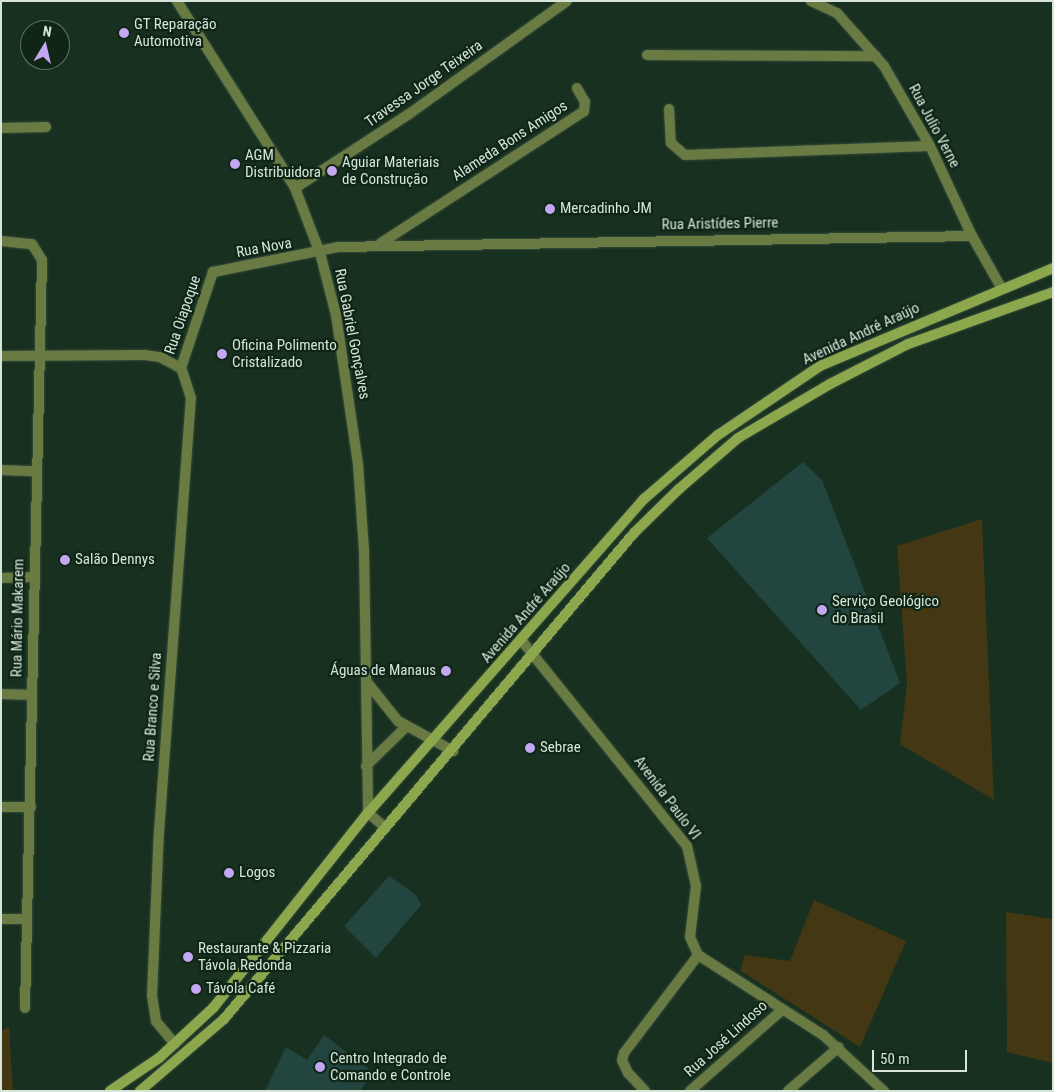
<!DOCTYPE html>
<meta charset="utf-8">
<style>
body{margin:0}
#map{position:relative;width:1054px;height:1092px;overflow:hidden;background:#18301f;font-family:"Roboto Condensed",sans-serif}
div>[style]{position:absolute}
.green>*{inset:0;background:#433813}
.building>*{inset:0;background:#224540}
.roads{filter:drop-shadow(0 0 1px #364d3d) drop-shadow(0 0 1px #364d3d)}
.minor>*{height:10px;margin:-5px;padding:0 5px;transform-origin:5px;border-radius:5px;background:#697a43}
.tertiary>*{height:10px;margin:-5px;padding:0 5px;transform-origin:5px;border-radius:5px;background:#697a43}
.secondary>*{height:10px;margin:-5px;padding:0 5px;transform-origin:5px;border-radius:5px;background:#8da74d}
.dots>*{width:14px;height:14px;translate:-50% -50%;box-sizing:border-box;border:2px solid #0f2616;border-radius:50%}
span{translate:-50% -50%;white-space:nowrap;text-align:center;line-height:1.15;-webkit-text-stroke:4.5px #0f2616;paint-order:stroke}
.poi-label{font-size:15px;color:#d6e4d9}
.left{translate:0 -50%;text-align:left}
.right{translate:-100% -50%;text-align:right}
.street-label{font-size:15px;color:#d6e4d9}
.frame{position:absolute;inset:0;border:2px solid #d6e4d9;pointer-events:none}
.north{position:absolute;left:20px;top:20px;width:50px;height:50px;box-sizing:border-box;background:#0f2616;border:1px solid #5f7264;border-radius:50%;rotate:9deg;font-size:14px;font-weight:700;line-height:20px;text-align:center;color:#d6e4d9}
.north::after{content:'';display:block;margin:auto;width:18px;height:22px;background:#c4a7f1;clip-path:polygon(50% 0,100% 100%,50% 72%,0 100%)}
.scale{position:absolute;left:872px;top:1050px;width:95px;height:22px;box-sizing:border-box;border:2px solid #d6e4d9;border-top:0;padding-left:6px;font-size:15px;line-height:18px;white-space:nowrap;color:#d6e4d9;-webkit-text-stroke:4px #0f2616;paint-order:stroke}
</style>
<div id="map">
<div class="green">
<i style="clip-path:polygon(982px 519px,994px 800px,900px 744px,907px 684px,897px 546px)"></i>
<i style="clip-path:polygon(814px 900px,906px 941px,860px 1047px,741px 971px,744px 955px,790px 961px)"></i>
<i style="clip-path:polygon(1006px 912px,1053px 919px,1053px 1063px,1007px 1052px)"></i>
<i style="clip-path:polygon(9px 1027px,13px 1091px,1px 1091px,1px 1031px)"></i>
</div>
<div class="building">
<i style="clip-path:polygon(803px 462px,822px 480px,900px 683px,861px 710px,707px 538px)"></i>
<i style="clip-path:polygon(389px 876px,416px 895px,421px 905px,376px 958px,344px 926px)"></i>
<i style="clip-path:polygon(324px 1035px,374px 1073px,360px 1091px,265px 1091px,286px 1047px,307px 1060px)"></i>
</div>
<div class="roads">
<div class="minor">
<i style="left:811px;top:1px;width:29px;rotate:25deg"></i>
<i style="left:837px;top:13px;width:71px;rotate:48.4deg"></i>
<i style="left:884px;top:66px;width:92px;rotate:60.1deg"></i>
<i style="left:930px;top:146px;width:99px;rotate:65deg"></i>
<i style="left:972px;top:236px;width:61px;rotate:60.5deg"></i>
<i style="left:647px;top:55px;width:229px;rotate:0.3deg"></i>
<i style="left:669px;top:109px;width:34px;rotate:87deg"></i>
<i style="left:671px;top:143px;width:18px;rotate:41deg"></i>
<i style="left:685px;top:155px;width:245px;rotate:-2.1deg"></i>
<i style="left:1px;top:128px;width:45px;rotate:-1.3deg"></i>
<i style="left:295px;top:188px;width:136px;rotate:-33deg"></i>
<i style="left:409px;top:114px;width:194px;rotate:-35.6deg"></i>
<i style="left:1px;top:241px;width:31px;rotate:6deg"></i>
<i style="left:32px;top:244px;width:19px;rotate:58deg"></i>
<i style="left:42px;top:260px;width:748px;rotate:91.3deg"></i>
<i style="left:381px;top:243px;width:242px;rotate:-33deg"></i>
<i style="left:584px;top:111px;width:9px;rotate:-84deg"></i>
<i style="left:585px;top:102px;width:16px;rotate:-120deg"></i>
<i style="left:1px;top:356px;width:144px;rotate:-0.4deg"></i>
<i style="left:145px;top:355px;width:15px;rotate:8deg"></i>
<i style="left:160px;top:357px;width:24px;rotate:28deg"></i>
<i style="left:181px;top:368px;width:101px;rotate:-71.6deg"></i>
<i style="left:213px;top:272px;width:127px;rotate:-11.3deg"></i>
<i style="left:338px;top:247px;width:634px;rotate:-0.99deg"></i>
<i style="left:1px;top:470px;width:33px;rotate:2deg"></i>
<i style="left:1px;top:578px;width:32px;rotate:-2deg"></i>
<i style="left:1px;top:694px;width:31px;rotate:2deg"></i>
<i style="left:1px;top:807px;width:30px"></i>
<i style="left:1px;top:919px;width:26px"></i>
<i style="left:175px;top:1044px;width:30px;rotate:-130deg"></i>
<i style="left:156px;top:1021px;width:25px;rotate:-99deg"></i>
<i style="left:152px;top:996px;width:164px;rotate:-87.6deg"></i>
<i style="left:159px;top:832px;width:435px;rotate:-85.8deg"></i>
<i style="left:191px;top:398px;width:32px;rotate:-108deg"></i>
<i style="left:645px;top:1091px;width:25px;rotate:-133deg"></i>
<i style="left:628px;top:1073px;width:14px;rotate:-115deg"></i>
<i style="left:622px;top:1060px;width:7px;rotate:-74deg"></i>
<i style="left:624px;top:1053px;width:123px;rotate:-52.9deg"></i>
<i style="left:690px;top:1091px;width:123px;rotate:-41.4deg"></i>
<i style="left:788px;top:1091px;width:67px;rotate:-40.8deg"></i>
</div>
<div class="tertiary">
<i style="left:177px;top:1px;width:221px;rotate:57.7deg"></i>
<i style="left:295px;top:188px;width:70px;rotate:69deg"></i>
<i style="left:320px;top:253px;width:64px;rotate:75.5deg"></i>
<i style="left:336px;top:315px;width:151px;rotate:81.6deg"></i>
<i style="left:358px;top:464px;width:85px;rotate:86deg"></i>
<i style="left:364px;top:549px;width:264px;rotate:89.1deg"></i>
<i style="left:368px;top:813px;width:23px;rotate:40deg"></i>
<i style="left:522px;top:641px;width:263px;rotate:51.2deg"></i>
<i style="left:687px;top:846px;width:41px;rotate:77.3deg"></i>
<i style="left:696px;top:886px;width:51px;rotate:96.7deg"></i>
<i style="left:690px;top:937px;width:20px;rotate:66deg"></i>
<i style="left:698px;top:955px;width:148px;rotate:32.6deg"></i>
<i style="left:823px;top:1035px;width:83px;rotate:42.6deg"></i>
<i style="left:366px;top:681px;width:51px;rotate:51.3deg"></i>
<i style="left:398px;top:721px;width:63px;rotate:28.6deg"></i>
<i style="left:366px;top:766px;width:57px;rotate:-44.3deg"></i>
</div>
<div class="secondary">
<i style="left:110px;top:1091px;width:59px;rotate:-34deg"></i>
<i style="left:159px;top:1058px;width:75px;rotate:-42.8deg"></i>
<i style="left:214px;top:1007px;width:248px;rotate:-51.6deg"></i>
<i style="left:368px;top:813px;width:418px;rotate:-48.7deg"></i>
<i style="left:644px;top:499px;width:98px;rotate:-40.9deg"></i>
<i style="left:718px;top:435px;width:123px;rotate:-34.1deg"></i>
<i style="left:820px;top:366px;width:253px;rotate:-22.8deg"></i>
<i style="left:140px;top:1091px;width:111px;rotate:-40.6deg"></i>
<i style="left:224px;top:1019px;width:636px;rotate:-49.85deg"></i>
<i style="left:634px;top:533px;width:63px;rotate:-44.4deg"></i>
<i style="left:679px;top:489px;width:78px;rotate:-40.8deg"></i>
<i style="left:738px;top:438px;width:107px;rotate:-30.4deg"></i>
<i style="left:830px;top:384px;width:88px;rotate:-27.1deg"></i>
<i style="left:908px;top:344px;width:154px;rotate:-19.7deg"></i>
</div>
</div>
<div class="dots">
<i style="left:124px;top:33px;background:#c4a7f1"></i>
<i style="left:235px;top:164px;background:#c4a7f1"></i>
<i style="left:332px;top:171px;background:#c4a7f1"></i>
<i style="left:550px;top:209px;background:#c4a7f1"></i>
<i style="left:222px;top:354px;background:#c4a7f1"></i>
<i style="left:65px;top:560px;background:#c4a7f1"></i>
<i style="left:822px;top:610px;background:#c4a7f1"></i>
<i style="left:446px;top:671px;background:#c4a7f1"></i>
<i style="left:530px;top:748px;background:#c4a7f1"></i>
<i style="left:229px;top:873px;background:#c4a7f1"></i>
<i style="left:188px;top:957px;background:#c4a7f1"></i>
<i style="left:196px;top:989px;background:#c4a7f1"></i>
<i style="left:320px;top:1067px;background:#c4a7f1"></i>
</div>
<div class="poi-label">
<span class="left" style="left:134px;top:33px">GT Reparação<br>Automotiva</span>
<span class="left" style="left:245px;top:164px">AGM<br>Distribuidora</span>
<span class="left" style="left:342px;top:171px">Aguiar Materiais<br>de Construção</span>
<span class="left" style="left:560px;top:209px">Mercadinho JM</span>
<span class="left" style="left:232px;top:354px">Oficina Polimento<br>Cristalizado</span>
<span class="left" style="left:75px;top:560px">Salão Dennys</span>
<span class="left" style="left:832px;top:610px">Serviço Geológico<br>do Brasil</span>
<span class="right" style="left:436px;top:671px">Águas de Manaus</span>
<span class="left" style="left:540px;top:748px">Sebrae</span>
<span class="left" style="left:239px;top:873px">Logos</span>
<span class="left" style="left:198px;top:957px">Restaurante &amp; Pizzaria<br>Távola Redonda</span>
<span class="left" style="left:206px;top:989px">Távola Café</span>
<span class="left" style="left:330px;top:1067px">Centro Integrado de<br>Comando e Controle</span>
</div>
<div class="street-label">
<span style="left:424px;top:84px;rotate:-35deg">Travessa Jorge Teixeira</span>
<span style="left:934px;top:126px;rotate:62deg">Rua Julio Verne</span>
<span style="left:510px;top:141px;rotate:-33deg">Alameda Bons Amigos</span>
<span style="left:720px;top:224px;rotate:-1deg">Rua Aristídes Pierre</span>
<span style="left:264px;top:248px;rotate:-10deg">Rua Nova</span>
<span style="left:183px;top:315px;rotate:-71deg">Rua Oiapoque</span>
<span style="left:352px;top:334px;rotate:79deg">Rua Gabriel Gonçalves</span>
<span style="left:861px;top:334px;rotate:-25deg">Avenida André Araújo</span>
<span style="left:526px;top:613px;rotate:-49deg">Avenida André Araújo</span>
<span style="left:18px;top:618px;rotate:-89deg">Rua Mário Makarem</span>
<span style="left:153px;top:707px;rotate:-86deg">Rua Branco e Silva</span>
<span style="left:667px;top:798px;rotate:53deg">Avenida Paulo VI</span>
<span style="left:726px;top:1039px;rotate:-42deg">Rua José Lindoso</span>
</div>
<div class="frame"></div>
<div class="north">N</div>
<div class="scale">50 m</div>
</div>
